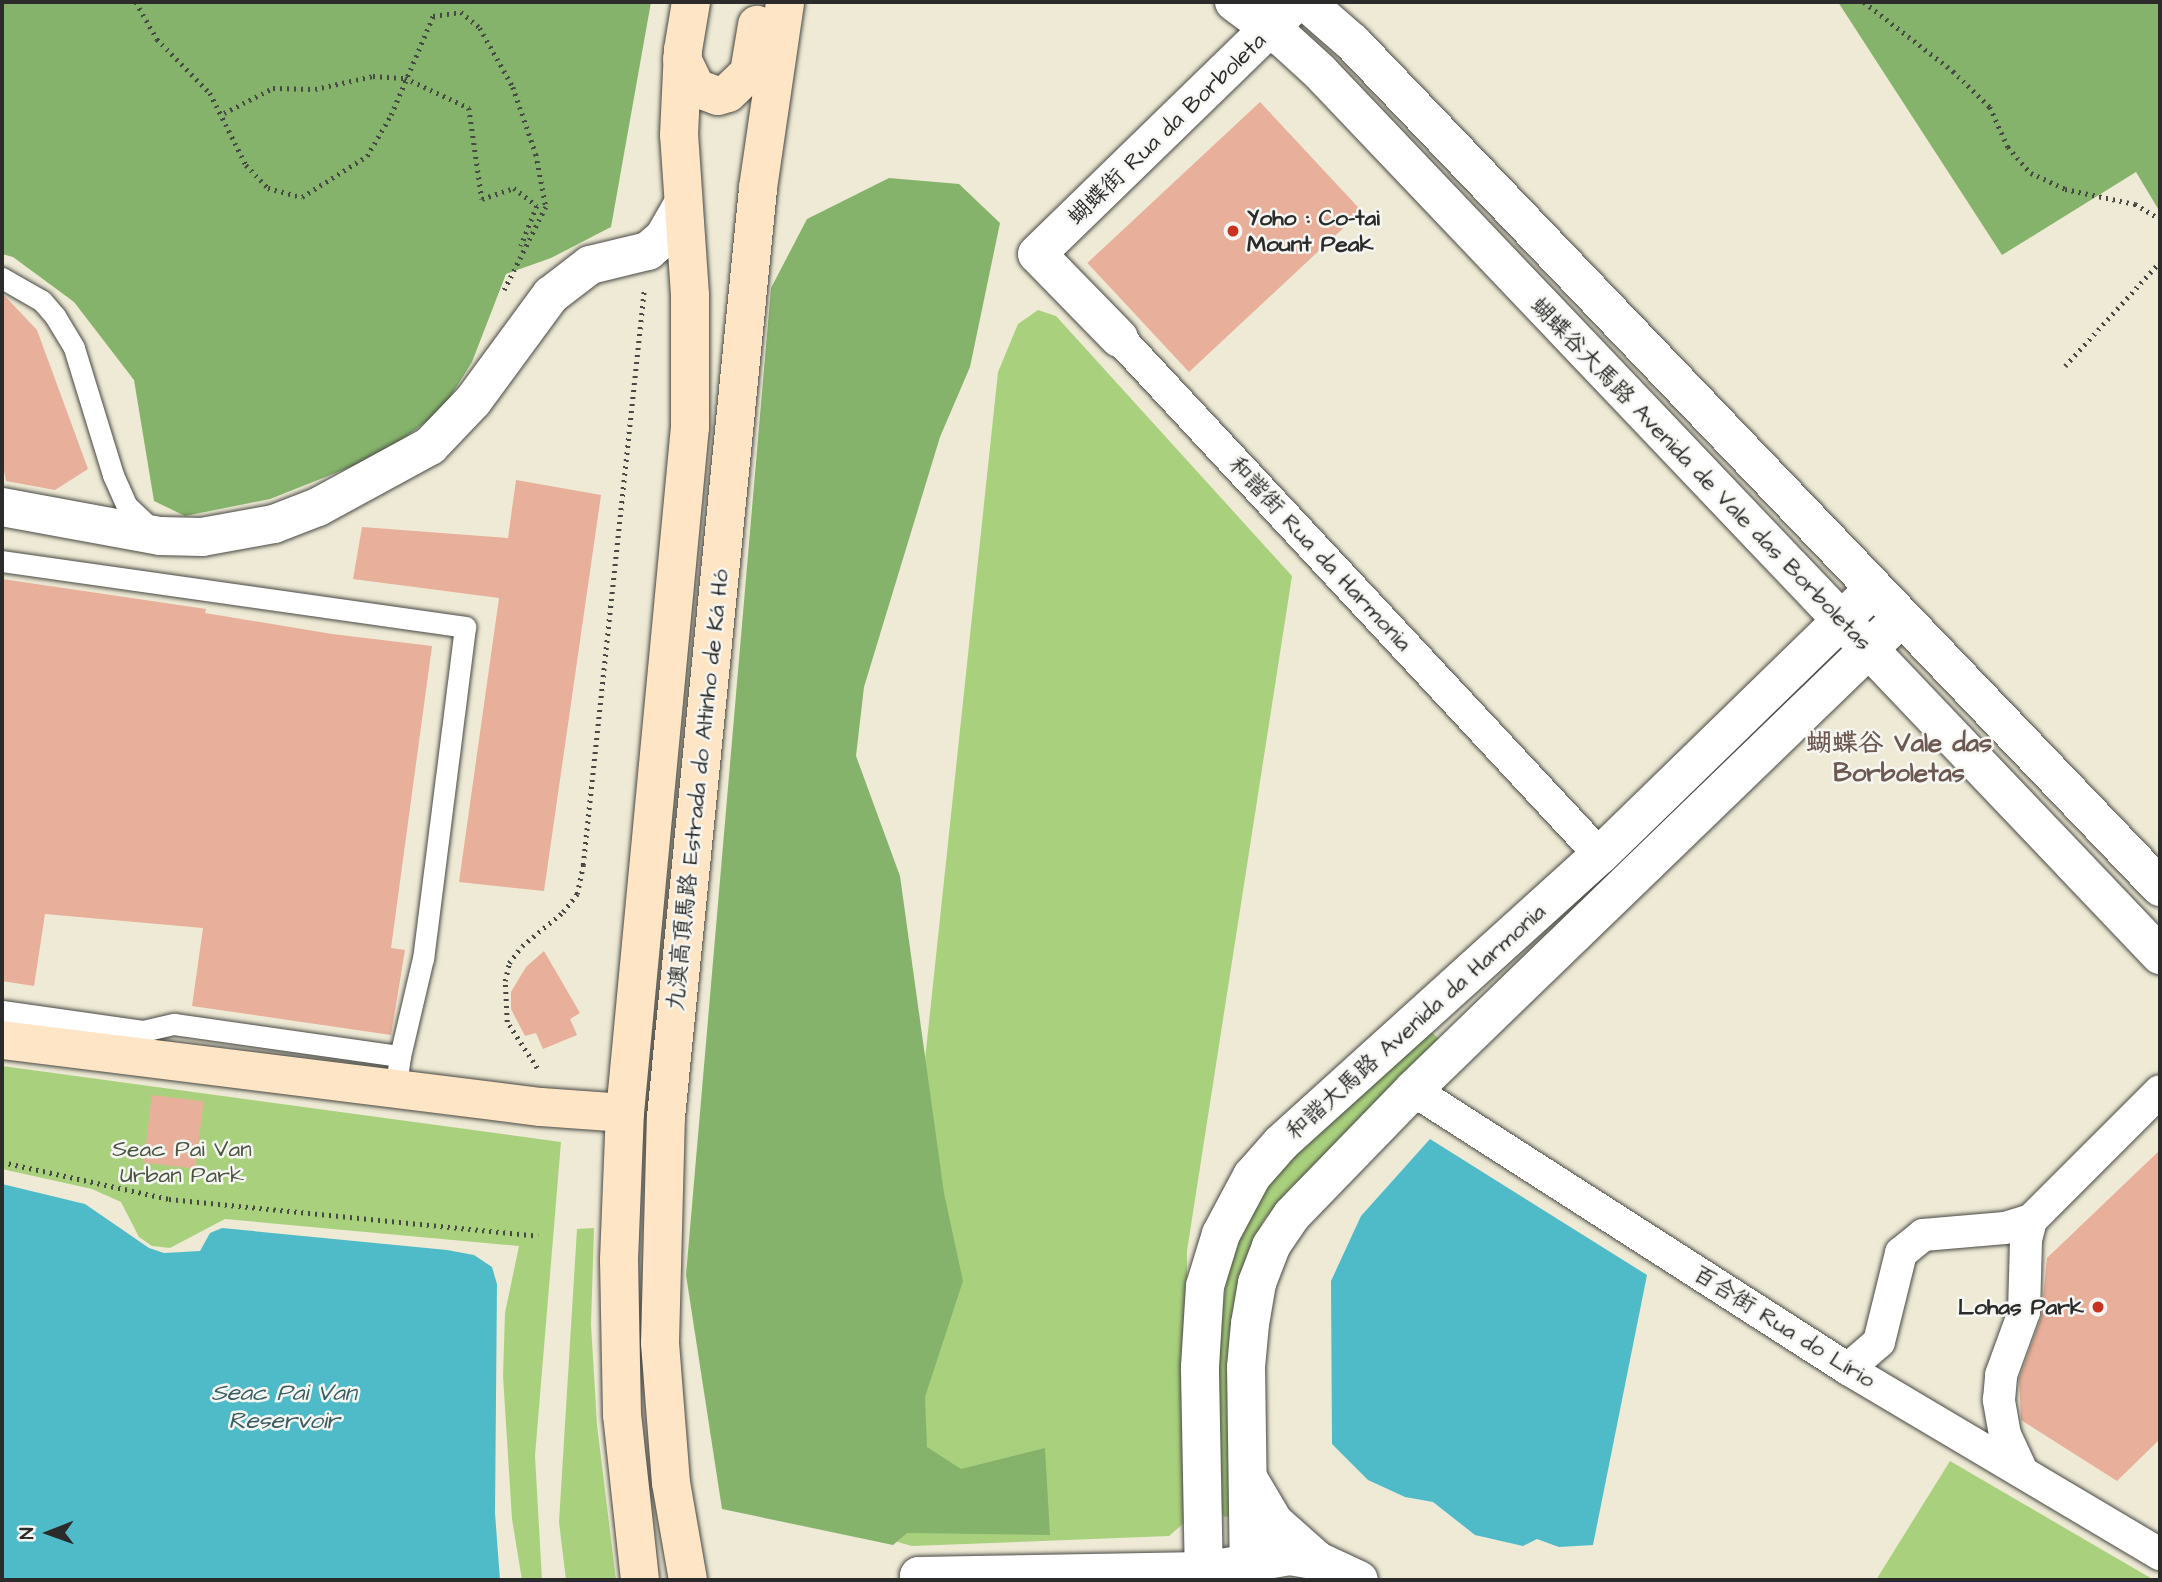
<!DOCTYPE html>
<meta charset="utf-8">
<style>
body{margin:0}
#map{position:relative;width:2162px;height:1582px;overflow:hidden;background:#eeead5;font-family:"Architects Daughter","LXGW WenKai TC",sans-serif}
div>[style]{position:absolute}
.green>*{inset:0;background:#a9d17d}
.forest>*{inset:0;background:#86b36c}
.water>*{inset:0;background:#4fbbc9}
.building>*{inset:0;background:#e8af9a;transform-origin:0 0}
.path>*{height:4.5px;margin-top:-2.25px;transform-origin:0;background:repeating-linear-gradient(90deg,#484844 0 2px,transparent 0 7px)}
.roads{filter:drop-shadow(0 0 2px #484844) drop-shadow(0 0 2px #484844)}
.service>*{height:21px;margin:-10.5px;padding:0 10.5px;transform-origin:10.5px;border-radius:10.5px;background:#fff}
.pedestrian>*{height:32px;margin:-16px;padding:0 16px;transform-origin:16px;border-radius:16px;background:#fff}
.minor>*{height:38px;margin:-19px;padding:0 19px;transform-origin:19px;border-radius:19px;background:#fff}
.tertiary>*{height:38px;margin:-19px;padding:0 19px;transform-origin:19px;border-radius:19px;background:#fff}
.secondary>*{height:38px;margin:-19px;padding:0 19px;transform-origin:19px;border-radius:19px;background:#fee5c5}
.dots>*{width:19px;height:19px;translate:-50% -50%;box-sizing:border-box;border:4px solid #f6f6f2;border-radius:50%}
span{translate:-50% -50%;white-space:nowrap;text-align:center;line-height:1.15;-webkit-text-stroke:5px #f6f6f2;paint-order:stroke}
.street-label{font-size:23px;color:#2b2b2b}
.poi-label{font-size:23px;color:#2b2b2b;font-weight:700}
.left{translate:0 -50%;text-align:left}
.right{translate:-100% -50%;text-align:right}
.park-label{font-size:23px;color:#4a5440}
.water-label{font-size:24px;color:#385d62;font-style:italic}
.quarter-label{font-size:26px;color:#6d5952;font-weight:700}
.frame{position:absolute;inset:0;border:4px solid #2b2b2b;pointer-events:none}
.north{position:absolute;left:14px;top:1498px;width:70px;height:70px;-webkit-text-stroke:5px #f6f6f2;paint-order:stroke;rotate:269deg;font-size:19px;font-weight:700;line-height:28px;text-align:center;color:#2b2b2b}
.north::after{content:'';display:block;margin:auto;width:24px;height:32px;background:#2b2b2b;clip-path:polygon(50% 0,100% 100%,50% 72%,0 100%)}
</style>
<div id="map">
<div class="green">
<i style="clip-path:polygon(1038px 310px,1056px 316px,1292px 576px,1187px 1251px,1188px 1510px,1184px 1523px,1169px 1536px,912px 1546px,887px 1539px,877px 1512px,998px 372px,1018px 324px)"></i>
<i style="clip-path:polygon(1429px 1029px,1443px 1044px,1291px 1187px,1263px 1221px,1246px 1260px,1230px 1516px,1225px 1517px,1222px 1514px,1218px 1347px,1229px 1258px,1279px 1167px)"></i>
<i style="clip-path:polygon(2px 1066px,561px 1142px,535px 1456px,542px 1580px,522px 1580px,512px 1519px,503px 1376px,505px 1313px,519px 1246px,225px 1219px,170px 1248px,152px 1246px,139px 1237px,121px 1202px,92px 1189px,2px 1169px)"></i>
<i style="clip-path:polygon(594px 1228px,591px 1324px,597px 1425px,616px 1580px,566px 1580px,559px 1522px,577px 1229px)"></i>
<i style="clip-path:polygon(1950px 1461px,2154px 1580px,1876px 1580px)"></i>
</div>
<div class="forest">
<i style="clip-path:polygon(2px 2px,651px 2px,611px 227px,551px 258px,506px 274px,472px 362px,442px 410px,381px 455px,270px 499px,185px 516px,154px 501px,134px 380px,74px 302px,13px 257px,2px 254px)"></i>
<i style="clip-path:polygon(1838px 2px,2160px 2px,2160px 212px,2136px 172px,2002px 255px)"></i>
<i style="clip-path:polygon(889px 178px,959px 184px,1000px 223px,970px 367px,940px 437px,864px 687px,856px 756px,900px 876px,944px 1193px,963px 1281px,925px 1397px,927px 1447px,961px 1469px,1045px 1448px,1050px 1535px,907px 1533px,893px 1545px,722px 1509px,686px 1275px,771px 288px,807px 219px)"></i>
</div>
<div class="water">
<i style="clip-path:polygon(1430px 1139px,1647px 1275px,1593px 1545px,1559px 1547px,1537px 1539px,1523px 1546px,1475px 1535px,1433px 1502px,1405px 1497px,1368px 1480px,1332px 1444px,1331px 1281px,1361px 1216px)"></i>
<i style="clip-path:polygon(2px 1184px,85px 1204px,149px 1248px,164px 1253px,200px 1251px,210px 1233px,222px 1228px,447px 1250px,474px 1255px,492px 1267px,497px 1284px,495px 1513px,500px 1580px,2px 1580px)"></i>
</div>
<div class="building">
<i style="left:1260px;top:102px;width:149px;height:236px;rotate:47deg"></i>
<i style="clip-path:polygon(2px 293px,37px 330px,88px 469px,55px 490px,6px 481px,2px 461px)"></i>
<i style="clip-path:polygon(516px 480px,601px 495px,544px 891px,459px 882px,499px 598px,353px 579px,362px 527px,508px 538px)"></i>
<i style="clip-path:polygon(2px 579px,206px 609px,205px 613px,332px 634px,432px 646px,391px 948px,405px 950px,391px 1035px,192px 1006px,203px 928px,45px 914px,34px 986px,2px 981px)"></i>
<i style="clip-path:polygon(544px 951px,580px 1013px,570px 1019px,577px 1035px,543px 1049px,536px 1033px,525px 1036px,511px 1009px,511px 992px,526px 967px)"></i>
<i style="left:152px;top:1095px;width:52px;height:68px;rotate:7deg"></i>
<i style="clip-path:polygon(2160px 1150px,2160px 1439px,2117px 1481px,2021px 1420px,2019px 1379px,2041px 1318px,2047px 1258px)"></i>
</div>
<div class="path">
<i style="left:136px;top:2px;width:43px;rotate:60.4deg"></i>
<i style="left:157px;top:39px;width:76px;rotate:45.5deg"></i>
<i style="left:210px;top:93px;width:80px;rotate:63.4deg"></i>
<i style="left:246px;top:165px;width:32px;rotate:46deg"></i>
<i style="left:268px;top:188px;width:35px;rotate:15deg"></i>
<i style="left:302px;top:197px;width:77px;rotate:-32.2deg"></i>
<i style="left:367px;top:156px;width:48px;rotate:-59.7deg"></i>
<i style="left:391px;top:115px;width:108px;rotate:-67deg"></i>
<i style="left:433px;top:16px;width:28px;rotate:-8deg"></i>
<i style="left:461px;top:12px;width:25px;rotate:40deg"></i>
<i style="left:480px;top:28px;width:68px;rotate:60.8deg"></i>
<i style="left:513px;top:87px;width:71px;rotate:71.1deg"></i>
<i style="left:536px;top:154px;width:54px;rotate:79.3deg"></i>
<i style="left:546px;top:207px;width:94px;rotate:116.6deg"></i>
<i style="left:1864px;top:2px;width:113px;rotate:37.8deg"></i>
<i style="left:1953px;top:71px;width:52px;rotate:44.2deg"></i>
<i style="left:1990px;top:107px;width:44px;rotate:65.8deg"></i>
<i style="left:2008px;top:147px;width:35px;rotate:49deg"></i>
<i style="left:2031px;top:173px;width:38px;rotate:25deg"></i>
<i style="left:2065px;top:189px;width:72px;rotate:12.1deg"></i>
<i style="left:2135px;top:204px;width:29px;rotate:31deg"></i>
<i style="left:224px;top:113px;width:55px;rotate:-27deg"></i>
<i style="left:273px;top:88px;width:42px;rotate:1.4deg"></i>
<i style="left:315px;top:89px;width:59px;rotate:-12.6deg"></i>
<i style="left:373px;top:76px;width:32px;rotate:4deg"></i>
<i style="left:405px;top:78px;width:71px;rotate:25.1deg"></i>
<i style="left:469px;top:108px;width:92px;rotate:81.9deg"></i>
<i style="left:482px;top:199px;width:34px;rotate:-19deg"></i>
<i style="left:514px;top:188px;width:29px;rotate:38deg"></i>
<i style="left:537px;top:206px;width:43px;rotate:111.8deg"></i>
<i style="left:2065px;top:366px;width:141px;rotate:-47.6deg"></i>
<i style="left:537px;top:1068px;width:55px;rotate:-123.1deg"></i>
<i style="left:507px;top:1022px;width:41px;rotate:-92.8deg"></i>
<i style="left:505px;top:981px;width:18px;rotate:-77deg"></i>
<i style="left:509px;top:963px;width:21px;rotate:-53deg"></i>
<i style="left:522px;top:946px;width:53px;rotate:-39.7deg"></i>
<i style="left:563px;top:912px;width:23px;rotate:-52deg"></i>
<i style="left:577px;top:894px;width:30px;rotate:-78deg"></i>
<i style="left:583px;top:865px;width:578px;rotate:-83.94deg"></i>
<i style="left:2px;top:1162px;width:171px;rotate:12.5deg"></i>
<i style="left:169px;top:1199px;width:371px;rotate:5.7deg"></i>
</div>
<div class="roads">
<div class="service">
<i style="left:2px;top:278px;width:46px;rotate:29.9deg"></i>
<i style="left:42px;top:301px;width:20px;rotate:49deg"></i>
<i style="left:55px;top:316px;width:37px;rotate:59deg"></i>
<i style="left:74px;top:348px;width:133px;rotate:72.9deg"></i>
<i style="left:113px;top:475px;width:34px;rotate:66deg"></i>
<i style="left:127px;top:506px;width:35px;rotate:43deg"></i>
<i style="left:2px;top:561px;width:468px;rotate:8.1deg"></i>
<i style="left:465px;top:627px;width:334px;rotate:97.2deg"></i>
<i style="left:423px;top:958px;width:101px;rotate:103.2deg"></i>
<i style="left:2px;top:1011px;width:142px;rotate:8.1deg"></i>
<i style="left:143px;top:1031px;width:32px;rotate:-13deg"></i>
<i style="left:174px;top:1024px;width:228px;rotate:8.1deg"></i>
<i style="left:400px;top:1056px;width:14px;rotate:98deg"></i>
</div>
<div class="pedestrian">
<i style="left:1119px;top:338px;width:706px;rotate:47.07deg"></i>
<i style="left:1413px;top:1090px;width:517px;rotate:32.68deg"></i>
<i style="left:1848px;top:1369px;width:363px;rotate:30.7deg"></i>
<i style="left:1848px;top:1369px;width:41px;rotate:-41.1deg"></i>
<i style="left:1879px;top:1342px;width:92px;rotate:-76.1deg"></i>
<i style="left:1901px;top:1253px;width:28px;rotate:-39deg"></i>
<i style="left:1923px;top:1235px;width:82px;rotate:-4.9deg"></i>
<i style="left:2005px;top:1228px;width:27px;rotate:-17deg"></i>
<i style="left:2031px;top:1220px;width:182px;rotate:-45deg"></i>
<i style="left:2021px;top:1469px;width:38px;rotate:-115deg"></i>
<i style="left:2005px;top:1435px;width:36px;rotate:-100deg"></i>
<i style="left:1999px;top:1400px;width:25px;rotate:-85deg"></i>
<i style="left:2001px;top:1375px;width:67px;rotate:-69.9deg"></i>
<i style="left:2024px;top:1312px;width:72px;rotate:-88.4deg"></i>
<i style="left:2026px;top:1240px;width:21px;rotate:-76deg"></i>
</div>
<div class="minor">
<i style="left:1119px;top:338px;width:117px;rotate:-134.3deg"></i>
<i style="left:1037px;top:254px;width:361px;rotate:-44.2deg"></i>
<i style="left:2px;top:507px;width:161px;rotate:10.4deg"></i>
<i style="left:160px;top:536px;width:42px;rotate:1.4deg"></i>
<i style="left:202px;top:537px;width:73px;rotate:-10.2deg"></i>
<i style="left:274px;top:524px;width:47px;rotate:-21.1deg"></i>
<i style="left:318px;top:507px;width:128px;rotate:-28.6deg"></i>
<i style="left:430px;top:446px;width:62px;rotate:-46.3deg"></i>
<i style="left:473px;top:401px;width:132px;rotate:-53.7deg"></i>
<i style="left:551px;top:295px;width:49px;rotate:-37.6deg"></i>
<i style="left:590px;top:265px;width:60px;rotate:-13.6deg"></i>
<i style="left:648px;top:251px;width:21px;rotate:-41deg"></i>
<i style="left:664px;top:237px;width:36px;rotate:-60deg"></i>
<i style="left:1248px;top:1478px;width:51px;rotate:59.4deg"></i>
<i style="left:1274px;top:1522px;width:59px;rotate:41.6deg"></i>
<i style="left:919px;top:1580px;width:4px;rotate:-90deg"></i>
<i style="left:919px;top:1576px;width:285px;rotate:-1deg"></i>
<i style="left:1204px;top:1571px;width:87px;rotate:-9.9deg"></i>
<i style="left:1290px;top:1556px;width:28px;rotate:10deg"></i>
<i style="left:1318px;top:1561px;width:45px;rotate:24.9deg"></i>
<i style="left:1204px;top:1580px;width:213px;rotate:-91.1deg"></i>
<i style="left:1200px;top:1367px;width:81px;rotate:-86.5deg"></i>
<i style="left:1205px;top:1286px;width:54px;rotate:-72.9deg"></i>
<i style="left:1221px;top:1234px;width:66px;rotate:-61.9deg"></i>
<i style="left:1252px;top:1176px;width:44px;rotate:-48.7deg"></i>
<i style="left:1281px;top:1143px;width:430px;rotate:-42.1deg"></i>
<i style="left:1600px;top:855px;width:382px;rotate:-44.2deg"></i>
<i style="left:1249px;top:1580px;width:213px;rotate:-90.8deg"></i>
<i style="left:1246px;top:1367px;width:43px;rotate:-84.7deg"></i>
<i style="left:1250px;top:1324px;width:42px;rotate:-80.3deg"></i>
<i style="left:1257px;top:1283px;width:40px;rotate:-69deg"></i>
<i style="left:1271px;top:1246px;width:37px;rotate:-56deg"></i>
<i style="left:1292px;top:1215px;width:174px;rotate:-45.9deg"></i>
<i style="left:1413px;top:1090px;width:679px;rotate:-44.05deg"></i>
</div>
<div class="tertiary">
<i style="left:1234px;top:2px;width:62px;rotate:36.5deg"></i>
<i style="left:1284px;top:39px;width:49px;rotate:42.5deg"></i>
<i style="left:1320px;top:72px;width:1219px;rotate:46.43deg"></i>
<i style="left:1306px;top:2px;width:62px;rotate:41.1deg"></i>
<i style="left:1353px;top:43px;width:1168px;rotate:46.28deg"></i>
</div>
<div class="secondary">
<i style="left:682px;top:59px;width:32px;rotate:64deg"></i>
<i style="left:696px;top:88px;width:23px;rotate:20deg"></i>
<i style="left:718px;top:96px;width:10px;rotate:-17deg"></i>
<i style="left:728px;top:93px;width:29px;rotate:-44deg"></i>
<i style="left:749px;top:73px;width:49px;rotate:-80.5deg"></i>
<i style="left:2px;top:1040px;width:543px;rotate:7.09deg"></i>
<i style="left:541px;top:1107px;width:84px;rotate:4.1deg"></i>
<i style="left:640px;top:1580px;width:166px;rotate:-96.2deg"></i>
<i style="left:622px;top:1415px;width:155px;rotate:-91.1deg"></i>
<i style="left:619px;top:1260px;width:147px;rotate:-87.7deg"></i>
<i style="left:625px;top:1113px;width:689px;rotate:-84.59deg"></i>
<i style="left:690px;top:427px;width:132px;rotate:-90deg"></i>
<i style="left:690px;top:295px;width:160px;rotate:-93.9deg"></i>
<i style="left:679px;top:135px;width:85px;rotate:-87.3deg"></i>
<i style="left:683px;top:50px;width:49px;rotate:-80.5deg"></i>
<i style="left:688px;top:1580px;width:98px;rotate:-99.9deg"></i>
<i style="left:671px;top:1483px;width:140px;rotate:-94.5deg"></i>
<i style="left:660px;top:1343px;width:226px;rotate:-88.5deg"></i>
<i style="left:666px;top:1117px;width:934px;rotate:-84.34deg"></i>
<i style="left:758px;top:188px;width:188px;rotate:-81.7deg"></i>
</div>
</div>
<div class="dots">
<i style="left:1233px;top:231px;background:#c8321e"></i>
<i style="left:2098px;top:1307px;background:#c8321e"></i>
</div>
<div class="street-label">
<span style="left:1167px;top:129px;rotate:-44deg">蝴蝶街 Rua da Borboleta</span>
<span style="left:1701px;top:474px;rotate:46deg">蝴蝶谷大馬路 Avenida de Vale das Borboletas</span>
<span style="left:1320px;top:554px;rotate:47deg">和諧街 Rua da Harmonia</span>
<span style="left:698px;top:790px;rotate:-84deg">九澳高頂馬路 Estrada do Altinho de Ká Hó</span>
<span style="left:1416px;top:1022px;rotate:-42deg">和諧大馬路 Avenida da Harmonia</span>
<span style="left:1784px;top:1327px;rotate:32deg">百合街 Rua do Lírio</span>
</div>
<div class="poi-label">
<span class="left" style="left:1247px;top:231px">Yoho : Co-tai<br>Mount Peak</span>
<span class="right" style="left:2084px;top:1307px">Lohas Park</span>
</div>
<div class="park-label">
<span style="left:182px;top:1162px">Seac Pai Van<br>Urban Park</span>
</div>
<div class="water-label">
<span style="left:284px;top:1408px">Seac Pai Van<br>Reservoir</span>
</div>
<div class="quarter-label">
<span style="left:1899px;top:759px">蝴蝶谷 Vale das<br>Borboletas</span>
</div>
<div class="frame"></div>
<div class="north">N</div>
</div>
